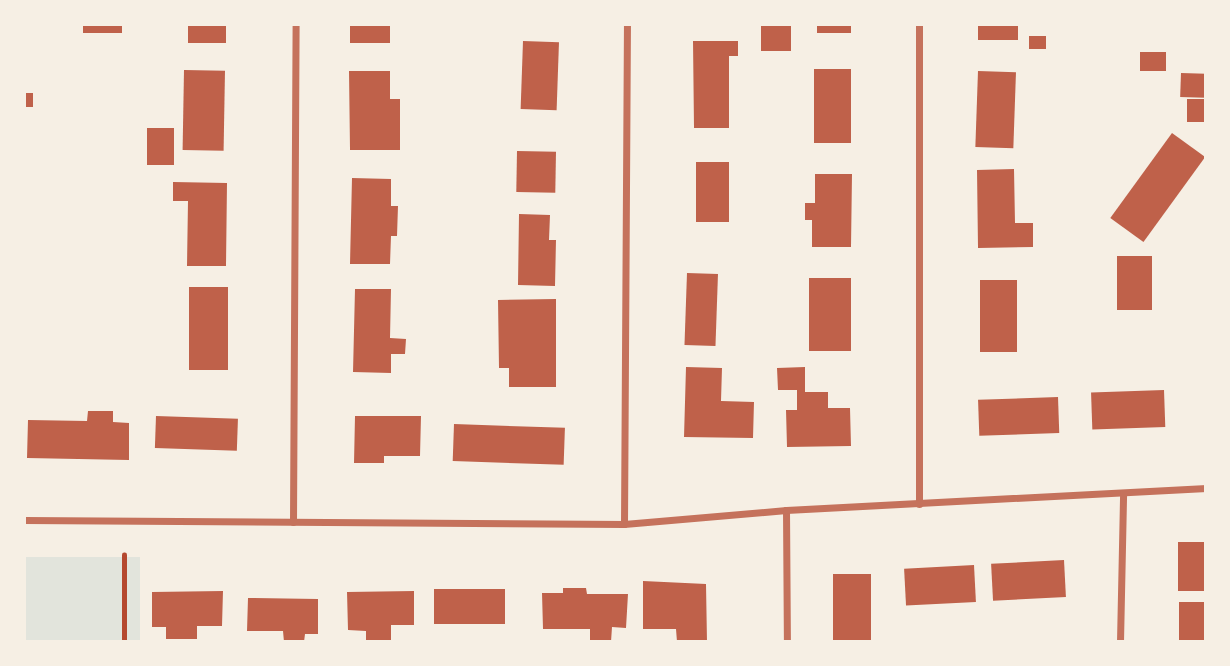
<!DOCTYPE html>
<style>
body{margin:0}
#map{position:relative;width:1230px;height:666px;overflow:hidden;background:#f6efe4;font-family:Helvetica,sans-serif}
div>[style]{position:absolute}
.green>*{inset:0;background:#e2e4dc;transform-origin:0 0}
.building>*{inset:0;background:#bf614a;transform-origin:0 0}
.path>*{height:4.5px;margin:-2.25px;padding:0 2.25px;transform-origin:2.25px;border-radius:2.25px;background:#b5482f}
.minor>*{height:7px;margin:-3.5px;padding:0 3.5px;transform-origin:3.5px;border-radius:3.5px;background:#c5725c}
span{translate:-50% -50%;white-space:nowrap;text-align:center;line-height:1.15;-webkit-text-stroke:5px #f6efe4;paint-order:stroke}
.frame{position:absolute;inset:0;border:26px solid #f6efe4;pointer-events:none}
</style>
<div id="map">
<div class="green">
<i style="left:25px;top:557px;width:115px;height:85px"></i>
</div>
<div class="building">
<i style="left:83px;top:24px;width:39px;height:9px"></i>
<i style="left:188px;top:24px;width:38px;height:19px"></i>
<i style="left:350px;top:24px;width:40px;height:19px"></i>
<i style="left:761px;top:24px;width:30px;height:27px"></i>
<i style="left:817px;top:24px;width:34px;height:9px"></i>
<i style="left:978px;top:24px;width:40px;height:16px"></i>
<i style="left:1046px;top:36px;width:13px;height:17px;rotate:90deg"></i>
<i style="left:523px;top:41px;width:36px;height:68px;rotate:2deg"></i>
<i style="clip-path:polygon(693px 41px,738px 41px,738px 56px,729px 56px,729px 128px,694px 128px)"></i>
<i style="left:1140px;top:52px;width:26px;height:19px"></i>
<i style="left:814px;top:69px;width:37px;height:74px"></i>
<i style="left:184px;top:70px;width:41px;height:80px;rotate:1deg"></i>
<i style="clip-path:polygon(349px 71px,390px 71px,390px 99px,400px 99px,400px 150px,350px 150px)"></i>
<i style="left:978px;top:71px;width:38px;height:76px;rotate:2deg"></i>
<i style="left:1181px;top:73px;width:25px;height:24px;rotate:2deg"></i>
<i style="left:24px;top:93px;width:9px;height:14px"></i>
<i style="left:1187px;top:99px;width:19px;height:23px"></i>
<i style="left:147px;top:128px;width:27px;height:37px"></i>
<i style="left:1172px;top:133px;width:41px;height:105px;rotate:36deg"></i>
<i style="left:517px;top:151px;width:39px;height:41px;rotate:1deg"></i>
<i style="left:729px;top:162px;width:60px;height:33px;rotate:90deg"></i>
<i style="clip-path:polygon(1014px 169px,1015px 223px,1033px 223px,1033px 247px,978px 248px,977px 170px)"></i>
<i style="clip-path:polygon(815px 174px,852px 174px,851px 247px,812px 247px,812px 220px,805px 220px,805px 203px,815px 203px)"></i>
<i style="clip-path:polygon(352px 178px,391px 179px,391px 206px,398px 206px,397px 236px,391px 236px,390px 264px,350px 264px)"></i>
<i style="clip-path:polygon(173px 182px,227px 183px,226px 266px,187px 266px,188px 201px,173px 201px)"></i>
<i style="clip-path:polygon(519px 214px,550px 215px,549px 240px,556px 240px,555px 286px,518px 285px)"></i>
<i style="left:1117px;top:256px;width:35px;height:54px"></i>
<i style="left:687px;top:273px;width:31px;height:72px;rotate:2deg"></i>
<i style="left:809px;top:278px;width:42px;height:73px"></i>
<i style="left:980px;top:280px;width:37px;height:72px"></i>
<i style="left:189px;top:287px;width:39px;height:83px"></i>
<i style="clip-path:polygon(355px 289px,391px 289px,390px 338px,406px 339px,405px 354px,391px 354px,391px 373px,353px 372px)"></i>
<i style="clip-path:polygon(556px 299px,556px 387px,509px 387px,509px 368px,499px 368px,498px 300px)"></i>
<i style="clip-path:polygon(686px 367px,722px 368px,721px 401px,754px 402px,753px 438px,684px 437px)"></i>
<i style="clip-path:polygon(805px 367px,805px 392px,828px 392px,828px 408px,850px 408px,851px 446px,787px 447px,786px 410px,797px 410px,797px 390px,778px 390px,777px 368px)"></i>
<i style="left:1164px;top:390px;width:37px;height:73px;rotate:88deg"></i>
<i style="left:1058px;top:397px;width:36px;height:80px;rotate:88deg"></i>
<i style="clip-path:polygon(88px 411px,113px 411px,113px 422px,129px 423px,129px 460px,27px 458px,28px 420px,87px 421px)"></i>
<i style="left:156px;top:416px;width:82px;height:32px;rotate:2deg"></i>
<i style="clip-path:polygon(355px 416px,421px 416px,420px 456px,384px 456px,384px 463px,354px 463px)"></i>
<i style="left:454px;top:424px;width:111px;height:37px;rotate:2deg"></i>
<i style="left:1178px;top:542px;width:28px;height:49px"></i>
<i style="left:1064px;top:560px;width:37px;height:73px;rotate:87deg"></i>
<i style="left:974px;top:565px;width:37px;height:70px;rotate:87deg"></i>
<i style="left:833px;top:574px;width:38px;height:68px"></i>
<i style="clip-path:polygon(643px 581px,706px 584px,707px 642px,677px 642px,676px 629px,643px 629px)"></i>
<i style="clip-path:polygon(563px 588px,586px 588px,587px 594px,628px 594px,626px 628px,612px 627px,611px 642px,590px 642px,590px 629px,543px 629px,542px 593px,563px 593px)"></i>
<i style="left:434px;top:589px;width:71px;height:35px"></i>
<i style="clip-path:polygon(223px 591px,222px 626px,197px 626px,197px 639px,166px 639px,166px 627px,152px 627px,152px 592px)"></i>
<i style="clip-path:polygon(414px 591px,414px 625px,391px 625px,391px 640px,366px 640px,366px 631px,348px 630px,347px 592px)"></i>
<i style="clip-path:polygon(248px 598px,318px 599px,318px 634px,305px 634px,304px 642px,284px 642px,283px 631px,247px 631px)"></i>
<i style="left:1179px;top:602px;width:27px;height:40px"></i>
</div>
<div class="path">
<i style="left:124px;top:642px;width:87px;rotate:-90deg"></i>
</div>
<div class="minor">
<i style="left:919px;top:24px;width:480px;rotate:90deg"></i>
<i style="left:786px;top:510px;width:132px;rotate:89.6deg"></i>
<i style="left:24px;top:520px;width:600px;rotate:0.38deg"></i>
<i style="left:624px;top:524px;width:163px;rotate:-4.9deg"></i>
<i style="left:786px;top:510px;width:421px;rotate:-3deg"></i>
<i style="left:293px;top:522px;width:498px;rotate:-89.7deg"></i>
<i style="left:624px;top:524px;width:500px;rotate:-89.66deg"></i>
<i style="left:1120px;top:642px;width:149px;rotate:-88.8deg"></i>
</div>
<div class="frame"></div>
</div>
